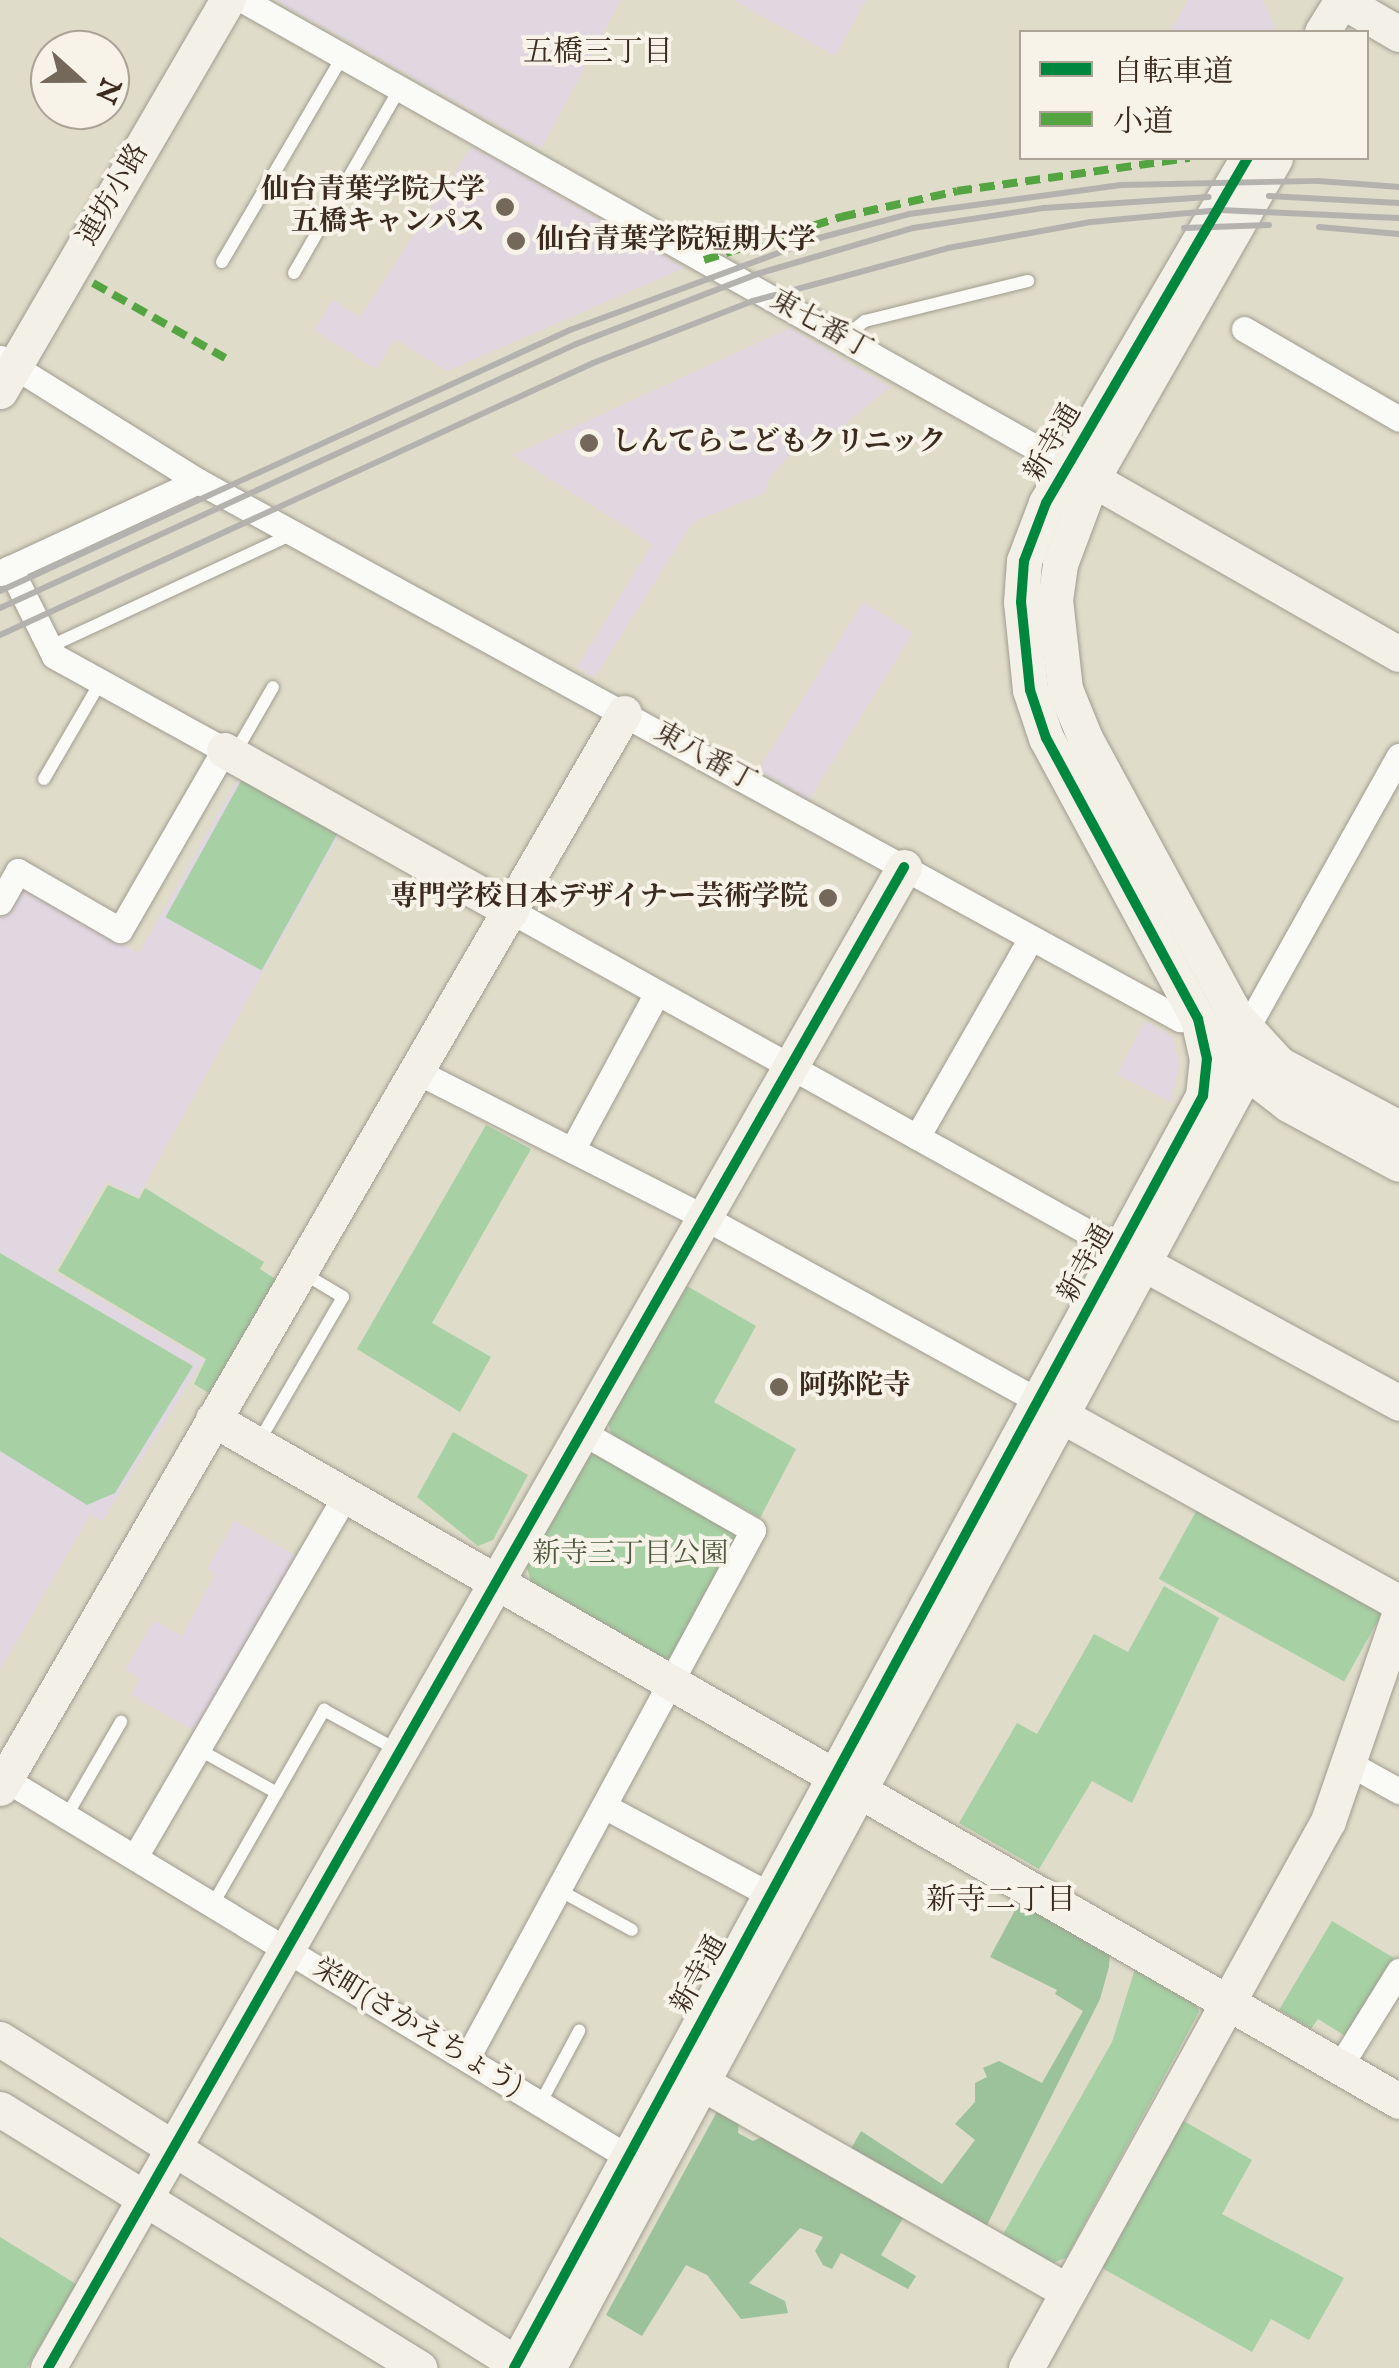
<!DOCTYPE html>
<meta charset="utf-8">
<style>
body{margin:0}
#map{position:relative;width:1399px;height:2368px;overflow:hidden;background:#dfdcc9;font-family:"IM FELL English","Noto Serif JP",serif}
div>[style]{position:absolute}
.built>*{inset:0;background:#e1d7e0;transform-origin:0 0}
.green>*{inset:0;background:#a7d0a4;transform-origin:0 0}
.forest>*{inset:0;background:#9bc29a}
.roads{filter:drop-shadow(0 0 2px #a09c90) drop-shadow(0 0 2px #a09c90)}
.lane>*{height:12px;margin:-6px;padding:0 6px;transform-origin:6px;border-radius:6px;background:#fafaf7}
.street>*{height:25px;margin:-12.5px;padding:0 12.5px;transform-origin:12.5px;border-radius:12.5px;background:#fafaf7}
.secondary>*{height:35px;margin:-17.5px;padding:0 17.5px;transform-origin:17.5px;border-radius:17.5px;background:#f3f0e8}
.rail>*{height:6px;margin:-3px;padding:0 3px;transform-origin:3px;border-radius:3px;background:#b4b2ae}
.quiet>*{height:8px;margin-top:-4px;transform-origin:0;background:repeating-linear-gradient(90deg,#54a441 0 15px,transparent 0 23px)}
.cycleway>*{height:10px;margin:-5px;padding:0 5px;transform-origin:5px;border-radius:5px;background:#00873e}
.dots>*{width:28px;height:28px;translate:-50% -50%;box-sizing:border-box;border:5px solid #f7f3e8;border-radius:50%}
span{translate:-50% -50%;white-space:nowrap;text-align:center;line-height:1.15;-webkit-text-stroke:8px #f7f3e8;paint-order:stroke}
.poi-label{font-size:28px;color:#3b2a1e;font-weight:700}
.right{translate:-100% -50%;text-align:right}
.left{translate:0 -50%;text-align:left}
.street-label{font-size:28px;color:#3b2a1e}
.park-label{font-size:28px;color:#4e593d}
.neighbourhood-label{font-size:30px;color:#3b2a1e}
.legend{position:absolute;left:1019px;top:30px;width:350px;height:130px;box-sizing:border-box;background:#f7f3e8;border:2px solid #aca397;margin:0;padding:12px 18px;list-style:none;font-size:30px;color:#3b2a1e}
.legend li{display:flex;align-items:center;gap:20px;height:50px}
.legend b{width:50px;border:2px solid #aca397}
.north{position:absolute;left:30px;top:30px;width:100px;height:100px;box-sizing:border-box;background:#f7f3e8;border:2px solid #aca397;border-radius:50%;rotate:111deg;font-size:28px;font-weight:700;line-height:40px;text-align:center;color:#3b2a1e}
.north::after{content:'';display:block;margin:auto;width:35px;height:45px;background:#74685a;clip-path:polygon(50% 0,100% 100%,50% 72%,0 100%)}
</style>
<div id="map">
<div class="built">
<i style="clip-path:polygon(275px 0,621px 0,541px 149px)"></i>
<i style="clip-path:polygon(733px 0,866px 0,835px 56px)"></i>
<i style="clip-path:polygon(1188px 0,1263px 0,1276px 32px,1170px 32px)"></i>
<i style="clip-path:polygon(472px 146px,684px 268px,447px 371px,395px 339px,376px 369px,314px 330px,333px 300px,360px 317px)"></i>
<i style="clip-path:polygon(790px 328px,890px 387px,810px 453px,798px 445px,768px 480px,766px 492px,693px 522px,594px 678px,577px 667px,652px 544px,513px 455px)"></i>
<i style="left:863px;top:602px;width:59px;height:197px;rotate:32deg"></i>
<i style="clip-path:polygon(240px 775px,341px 832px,138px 1197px,106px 1182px,54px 1272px,204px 1360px,102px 1521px,90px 1515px,0 1670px,0 917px,15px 892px,26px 888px,139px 953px)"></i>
<i style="clip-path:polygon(1145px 1021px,1173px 1037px,1179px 1066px,1171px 1103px,1117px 1074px)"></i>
<i style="clip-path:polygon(235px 1521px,296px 1556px,196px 1732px,131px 1695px,140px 1678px,125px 1670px,154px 1620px,182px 1636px,215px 1574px,207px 1569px)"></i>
</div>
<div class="green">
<i style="left:242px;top:779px;width:110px;height:158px;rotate:29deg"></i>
<i style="clip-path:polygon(486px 1125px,531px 1149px,432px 1323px,491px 1357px,460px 1412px,357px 1349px)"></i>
<i style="clip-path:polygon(108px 1185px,139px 1199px,145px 1188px,264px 1262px,260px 1269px,277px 1280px,212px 1395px,194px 1384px,206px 1359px,58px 1271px)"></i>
<i style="clip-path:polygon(0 1253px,193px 1366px,115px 1493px,87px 1505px,0 1451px)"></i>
<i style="clip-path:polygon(687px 1286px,756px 1326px,714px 1402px,796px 1449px,760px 1518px,611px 1434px,608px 1422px)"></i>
<i style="clip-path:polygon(453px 1432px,528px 1475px,493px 1540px,478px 1546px,417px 1497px)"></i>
<i style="clip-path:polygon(599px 1453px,732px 1529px,736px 1542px,678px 1654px,663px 1660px,531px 1582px,526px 1564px,586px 1457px)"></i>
<i style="left:1198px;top:1508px;width:212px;height:81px;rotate:29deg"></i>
<i style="clip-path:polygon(1164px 1586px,1219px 1618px,1132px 1803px,1092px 1781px,1039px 1869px,959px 1823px,1017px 1723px,1037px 1734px,1094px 1634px,1128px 1652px)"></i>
<i style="clip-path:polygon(1332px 1921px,1394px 1958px,1347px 2037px,1318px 2019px,1311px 2029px,1279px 2010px)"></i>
<i style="clip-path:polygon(1135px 1969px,1195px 2002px,1199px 2012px,1066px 2258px,1047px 2265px,1001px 2238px,1112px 2042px)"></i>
<i style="clip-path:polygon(1182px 2120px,1252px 2160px,1222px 2214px,1344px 2278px,1309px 2340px,1271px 2319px,1252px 2352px,1102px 2268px)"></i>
<i style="clip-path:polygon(0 2237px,76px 2284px,27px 2368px,0 2368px)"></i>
</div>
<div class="forest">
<i style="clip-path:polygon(1019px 1903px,1110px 1953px,1109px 1967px,1100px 1999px,985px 2229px,848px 2154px,861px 2131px,942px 2184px,975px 2140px,955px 2124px,975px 2102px,975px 2083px,987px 2077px,983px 2068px,999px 2061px,1042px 2083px,1083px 2011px,1055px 1994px,1057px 1990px,990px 1957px)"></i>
<i style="clip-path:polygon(719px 2108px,739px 2119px,738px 2133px,753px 2141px,769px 2134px,906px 2213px,881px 2255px,916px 2276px,908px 2289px,841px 2253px,832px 2269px,823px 2265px,815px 2251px,823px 2237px,800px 2228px,749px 2283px,785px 2301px,788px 2313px,741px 2319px,707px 2275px,686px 2265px,642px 2336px,606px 2315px)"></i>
</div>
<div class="roads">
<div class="lane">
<i style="left:222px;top:262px;width:239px;rotate:-59.6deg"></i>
<i style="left:294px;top:273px;width:213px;rotate:-60.2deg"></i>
<i style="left:843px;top:338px;width:28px;rotate:-38deg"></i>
<i style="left:865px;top:321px;width:168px;rotate:-13.8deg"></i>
<i style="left:49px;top:647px;width:268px;rotate:-24.9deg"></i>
<i style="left:235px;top:753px;width:76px;rotate:-60.1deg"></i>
<i style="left:44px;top:779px;width:113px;rotate:-59.8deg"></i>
<i style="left:258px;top:1443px;width:169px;rotate:-59.8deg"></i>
<i style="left:343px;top:1297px;width:47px;rotate:-149deg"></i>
<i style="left:198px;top:1749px;width:90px;rotate:29.1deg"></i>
<i style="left:67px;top:1815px;width:108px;rotate:-59.9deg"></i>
<i style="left:559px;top:1890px;width:83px;rotate:28.7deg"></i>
<i style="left:213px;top:1904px;width:224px;rotate:-60.2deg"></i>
<i style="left:324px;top:1710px;width:83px;rotate:28.7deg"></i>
<i style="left:541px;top:2102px;width:81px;rotate:-61.8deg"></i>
</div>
<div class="street">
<i style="left:243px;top:0;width:960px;rotate:29.45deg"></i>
<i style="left:1244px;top:329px;width:179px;rotate:30.1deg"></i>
<i style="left:1px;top:358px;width:232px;rotate:32deg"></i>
<i style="left:198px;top:481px;width:1120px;rotate:28.72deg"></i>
<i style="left:1180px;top:1019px;width:18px"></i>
<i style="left:10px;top:568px;width:207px;rotate:-24.8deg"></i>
<i style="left:0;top:573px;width:11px;rotate:-27deg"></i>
<i style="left:10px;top:568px;width:98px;rotate:63.4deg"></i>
<i style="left:54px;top:656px;width:194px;rotate:28.9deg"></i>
<i style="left:224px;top:750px;width:208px;rotate:120deg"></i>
<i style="left:120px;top:930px;width:118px;rotate:-150deg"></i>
<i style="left:18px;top:871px;width:36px;rotate:120deg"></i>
<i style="left:511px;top:911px;width:697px;rotate:29.1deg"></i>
<i style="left:1239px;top:1042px;width:328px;rotate:-60.8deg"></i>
<i style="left:418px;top:1072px;width:318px;rotate:26.9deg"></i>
<i style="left:702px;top:1216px;width:384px;rotate:28.8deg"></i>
<i style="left:917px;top:1137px;width:229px;rotate:-60.2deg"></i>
<i style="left:572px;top:1150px;width:179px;rotate:-61.6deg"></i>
<i style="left:1352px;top:1765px;width:54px;rotate:29deg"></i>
<i style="left:0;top:1776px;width:750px;rotate:31.25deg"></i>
<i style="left:604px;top:1806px;width:188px;rotate:28.2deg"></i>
<i style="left:135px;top:1857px;width:419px;rotate:-59.8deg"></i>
<i style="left:468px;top:2056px;width:598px;rotate:-61.55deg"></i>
<i style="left:753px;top:1530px;width:199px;rotate:-150.2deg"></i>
<i style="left:1340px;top:2066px;width:112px;rotate:-58.2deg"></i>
</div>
<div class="secondary">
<i style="left:1341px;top:0;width:67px;rotate:30.4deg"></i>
<i style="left:1322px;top:32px;width:38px;rotate:-58deg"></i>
<i style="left:0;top:391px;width:453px;rotate:-59.8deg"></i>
<i style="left:1092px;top:479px;width:353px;rotate:29.7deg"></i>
<i style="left:224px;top:750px;width:329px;rotate:29.3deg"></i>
<i style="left:1236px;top:1017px;width:64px;rotate:47.5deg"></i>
<i style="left:1279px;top:1064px;width:136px;rotate:28.1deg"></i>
<i style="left:1226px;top:1056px;width:78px;rotate:37.7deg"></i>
<i style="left:1288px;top:1104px;width:126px;rotate:28.4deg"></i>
<i style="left:1128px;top:1255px;width:309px;rotate:28.6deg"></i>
<i style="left:1046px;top:1407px;width:404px;rotate:29deg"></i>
<i style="left:213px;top:1419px;width:1368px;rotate:29.9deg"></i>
<i style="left:0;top:1788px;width:1243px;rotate:-59.87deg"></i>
<i style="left:0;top:2039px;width:618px;rotate:32.17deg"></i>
<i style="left:683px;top:2072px;width:443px;rotate:29.7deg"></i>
<i style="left:0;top:2109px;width:493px;rotate:31.7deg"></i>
<i style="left:48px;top:2368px;width:1728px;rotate:-60.3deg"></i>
<i style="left:514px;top:2368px;width:1447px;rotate:-61.56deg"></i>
<i style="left:1203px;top:1096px;width:37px;rotate:-84deg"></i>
<i style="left:1207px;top:1059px;width:41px;rotate:-102.7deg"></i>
<i style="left:1198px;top:1019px;width:319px;rotate:-118.4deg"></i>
<i style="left:1046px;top:738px;width:51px;rotate:-108.4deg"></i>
<i style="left:1030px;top:690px;width:88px;rotate:-95.8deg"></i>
<i style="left:1021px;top:602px;width:41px;rotate:-85.8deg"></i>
<i style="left:1024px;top:561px;width:62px;rotate:-69.2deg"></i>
<i style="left:1046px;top:503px;width:400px;rotate:-59.7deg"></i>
<i style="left:548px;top:2368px;width:1451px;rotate:-61.7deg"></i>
<i style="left:1236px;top:1090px;width:22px;rotate:-77deg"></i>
<i style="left:1241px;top:1069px;width:63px;rotate:-99.2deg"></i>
<i style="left:1231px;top:1007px;width:306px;rotate:-118.5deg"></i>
<i style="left:1085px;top:738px;width:53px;rotate:-112.2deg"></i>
<i style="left:1065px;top:689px;width:90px;rotate:-96.4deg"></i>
<i style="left:1055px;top:600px;width:36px;rotate:-82deg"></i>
<i style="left:1060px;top:564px;width:91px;rotate:-69.4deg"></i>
<i style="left:1092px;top:479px;width:369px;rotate:-60.3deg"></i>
<i style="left:1026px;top:2368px;width:625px;rotate:-61.1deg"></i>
<i style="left:1328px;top:1821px;width:218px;rotate:-71deg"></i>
</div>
</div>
<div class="rail">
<i style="left:1269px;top:196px;width:130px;rotate:3.1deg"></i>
<i style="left:1319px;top:227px;width:80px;rotate:5deg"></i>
<i style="left:1184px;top:228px;width:85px;rotate:-2deg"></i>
<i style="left:0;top:591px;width:627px;rotate:-24.6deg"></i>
<i style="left:570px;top:330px;width:265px;rotate:-20.3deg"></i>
<i style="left:819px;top:238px;width:93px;rotate:-14.9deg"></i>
<i style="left:909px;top:214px;width:214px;rotate:-7.8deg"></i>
<i style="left:1121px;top:185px;width:197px;rotate:-1.2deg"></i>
<i style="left:1318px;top:181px;width:81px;rotate:4.2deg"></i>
<i style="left:0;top:608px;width:634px;rotate:-24.62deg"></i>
<i style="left:576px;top:344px;width:194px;rotate:-21.1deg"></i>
<i style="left:757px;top:274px;width:163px;rotate:-16.4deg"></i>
<i style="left:913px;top:228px;width:133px;rotate:-8.7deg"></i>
<i style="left:1044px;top:208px;width:165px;rotate:-3.8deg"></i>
<i style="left:0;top:635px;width:652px;rotate:-24.64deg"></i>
<i style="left:593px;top:363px;width:172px;rotate:-21.2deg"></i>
<i style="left:753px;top:301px;width:202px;rotate:-15.2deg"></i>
<i style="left:948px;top:248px;width:145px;rotate:-10.3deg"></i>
<i style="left:1091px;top:222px;width:130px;rotate:-5.3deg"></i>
<i style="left:1220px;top:210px;width:179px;rotate:2.6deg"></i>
</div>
<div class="quiet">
<i style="left:704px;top:260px;width:144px;rotate:-17.4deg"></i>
<i style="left:841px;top:217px;width:119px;rotate:-12.6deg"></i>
<i style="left:957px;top:191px;width:235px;rotate:-8.1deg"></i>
<i style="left:93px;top:283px;width:152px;rotate:29.6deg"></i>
</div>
<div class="cycleway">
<i style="left:48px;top:2368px;width:1728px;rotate:-60.3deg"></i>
<i style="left:514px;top:2368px;width:1447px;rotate:-61.56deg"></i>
<i style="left:1203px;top:1096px;width:37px;rotate:-84deg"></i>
<i style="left:1207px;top:1059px;width:41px;rotate:-102.7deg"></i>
<i style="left:1198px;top:1019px;width:319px;rotate:-118.4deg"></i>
<i style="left:1046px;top:738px;width:51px;rotate:-108.4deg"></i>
<i style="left:1030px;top:690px;width:88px;rotate:-95.8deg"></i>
<i style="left:1021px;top:602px;width:41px;rotate:-85.8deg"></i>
<i style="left:1024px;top:561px;width:62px;rotate:-69.2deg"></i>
<i style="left:1046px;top:503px;width:400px;rotate:-59.7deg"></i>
</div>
<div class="dots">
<i style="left:505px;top:207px;background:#74685a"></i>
<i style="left:516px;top:241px;background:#74685a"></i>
<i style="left:589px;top:443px;background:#74685a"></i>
<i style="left:828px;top:898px;background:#74685a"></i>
<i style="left:779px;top:1387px;background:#74685a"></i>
</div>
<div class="poi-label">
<span class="right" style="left:485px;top:207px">仙台青葉学院大学<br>五橋キャンパス</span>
<span class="left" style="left:536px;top:241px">仙台青葉学院短期大学</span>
<span class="left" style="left:612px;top:443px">しんてらこどもクリニック</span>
<span class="right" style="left:808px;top:898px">専門学校日本デザイナー芸術学院</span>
<span class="left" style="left:799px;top:1387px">阿弥陀寺</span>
</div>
<div class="street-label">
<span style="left:114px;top:195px;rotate:-60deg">連坊小路</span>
<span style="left:821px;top:326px;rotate:29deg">東七番丁</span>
<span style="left:1054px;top:443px;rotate:-60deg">新寺通</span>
<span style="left:705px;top:758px;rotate:29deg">東八番丁</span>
<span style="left:1087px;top:1264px;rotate:-61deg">新寺通</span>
<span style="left:700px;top:1975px;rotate:-61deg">新寺通</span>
<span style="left:417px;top:2028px;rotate:31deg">栄町(さかえちょう)</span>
</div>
<div class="park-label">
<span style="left:630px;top:1555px">新寺三丁目公園</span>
</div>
<div class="neighbourhood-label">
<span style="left:598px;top:53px">五橋三丁目</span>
<span style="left:1001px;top:1901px">新寺二丁目</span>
</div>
<ul class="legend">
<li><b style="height:12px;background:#00873e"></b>自転車道</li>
<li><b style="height:12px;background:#54a441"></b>小道</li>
</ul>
<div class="north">N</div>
</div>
